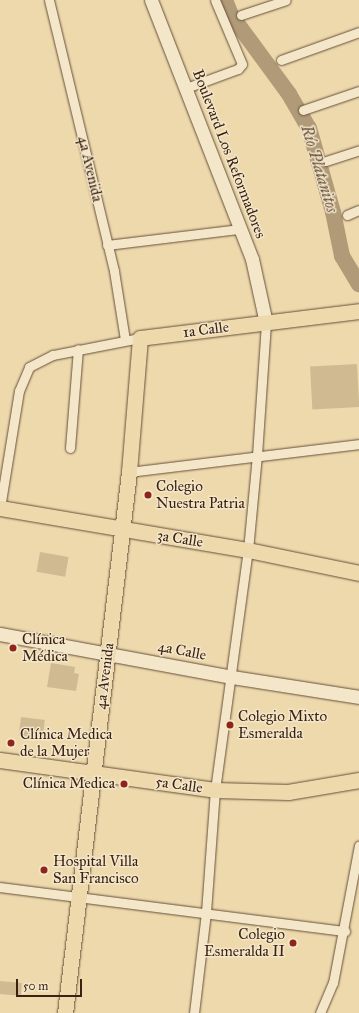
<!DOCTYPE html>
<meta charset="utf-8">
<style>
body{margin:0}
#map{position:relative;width:359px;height:1013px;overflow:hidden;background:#edd9ac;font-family:"IM FELL Great Primer",serif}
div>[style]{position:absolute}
.green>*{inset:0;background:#cfba92;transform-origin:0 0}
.river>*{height:16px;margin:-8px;padding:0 8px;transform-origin:8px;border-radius:8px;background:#b09a78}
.roads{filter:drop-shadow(0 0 1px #674f3a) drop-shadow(0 0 1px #674f3a)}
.minor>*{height:9px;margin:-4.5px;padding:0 4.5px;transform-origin:4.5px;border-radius:4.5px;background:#f3e6c9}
.secondary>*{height:13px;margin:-6.5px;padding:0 6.5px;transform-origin:6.5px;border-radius:6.5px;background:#f3e6c9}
.primary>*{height:15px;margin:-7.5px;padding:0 7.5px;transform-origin:7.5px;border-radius:7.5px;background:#edd9ac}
.dots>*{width:11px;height:11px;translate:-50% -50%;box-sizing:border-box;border:2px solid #f3e6c9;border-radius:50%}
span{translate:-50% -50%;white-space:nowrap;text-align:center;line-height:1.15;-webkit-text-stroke:3px #f3e6c9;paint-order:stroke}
.street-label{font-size:15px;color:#3a2114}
.poi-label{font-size:15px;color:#3a2114}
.left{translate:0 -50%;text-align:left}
.right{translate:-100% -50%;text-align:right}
.water-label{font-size:16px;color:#634b37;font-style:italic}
.scale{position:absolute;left:16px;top:979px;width:66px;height:18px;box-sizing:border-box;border:2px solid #3a2114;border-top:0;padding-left:5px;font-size:12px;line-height:14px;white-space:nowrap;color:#3a2114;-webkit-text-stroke:3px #f3e6c9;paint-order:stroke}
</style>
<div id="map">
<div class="green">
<i style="left:357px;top:364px;width:43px;height:47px;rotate:87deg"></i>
<i style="left:40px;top:552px;width:29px;height:20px;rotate:10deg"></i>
<i style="clip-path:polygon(51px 663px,75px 667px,74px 673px,79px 674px,76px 691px,47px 687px)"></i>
<i style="left:21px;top:717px;width:24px;height:19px;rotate:7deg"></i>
<i style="left:0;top:981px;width:22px;height:13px;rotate:5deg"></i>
</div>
<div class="river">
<i style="left:225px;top:0;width:16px;rotate:68deg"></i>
<i style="left:231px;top:15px;width:98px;rotate:53.7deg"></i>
<i style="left:289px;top:94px;width:39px;rotate:60deg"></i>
<i style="left:309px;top:128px;width:87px;rotate:74.1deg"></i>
<i style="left:333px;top:212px;width:45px;rotate:78.4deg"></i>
<i style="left:342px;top:256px;width:33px;rotate:59deg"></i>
</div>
<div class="roads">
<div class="minor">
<i style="left:49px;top:0;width:279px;rotate:76.5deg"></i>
<i style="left:114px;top:271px;width:70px;rotate:80.9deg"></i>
<i style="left:241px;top:15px;width:47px;rotate:-18.4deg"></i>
<i style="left:281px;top:60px;width:83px;rotate:-19.7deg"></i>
<i style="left:186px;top:88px;width:55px;rotate:-20.1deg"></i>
<i style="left:238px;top:69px;width:6px;rotate:-51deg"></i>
<i style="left:242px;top:64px;width:69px;rotate:-112.9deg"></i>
<i style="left:303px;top:110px;width:59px;rotate:-18.7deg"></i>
<i style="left:326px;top:161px;width:35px;rotate:-18deg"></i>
<i style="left:347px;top:215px;width:13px;rotate:-23deg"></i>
<i style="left:107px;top:245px;width:134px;rotate:-6.9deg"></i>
<i style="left:70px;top:448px;width:99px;rotate:-85.4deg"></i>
<i style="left:129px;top:472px;width:232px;rotate:-6.9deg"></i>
<i style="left:0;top:508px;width:119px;rotate:-80.8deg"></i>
<i style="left:19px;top:391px;width:26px;rotate:-67deg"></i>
<i style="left:29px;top:367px;width:27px;rotate:-27deg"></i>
<i style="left:53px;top:355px;width:89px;rotate:-11.1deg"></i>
<i style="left:0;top:887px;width:348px;rotate:7.3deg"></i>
<i style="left:194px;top:1013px;width:102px;rotate:-83.2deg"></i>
<i style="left:206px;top:912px;width:122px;rotate:-85.8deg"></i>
<i style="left:215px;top:790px;width:242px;rotate:-82.2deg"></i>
<i style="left:248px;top:550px;width:95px;rotate:-84.6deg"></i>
<i style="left:257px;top:455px;width:132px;rotate:-86.1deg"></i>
<i style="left:320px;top:1013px;width:33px;rotate:-67deg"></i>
<i style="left:333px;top:983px;width:140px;rotate:-79.3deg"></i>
</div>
<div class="secondary">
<i style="left:151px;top:0;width:278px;rotate:68.7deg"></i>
<i style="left:252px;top:259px;width:66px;rotate:77.7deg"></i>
<i style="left:0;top:634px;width:236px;rotate:10.5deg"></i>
<i style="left:232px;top:677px;width:129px;rotate:8.9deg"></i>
</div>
<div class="primary">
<i style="left:0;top:508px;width:252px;rotate:9.6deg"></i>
<i style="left:248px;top:550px;width:113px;rotate:11.7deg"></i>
<i style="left:0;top:760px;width:217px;rotate:7.9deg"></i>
<i style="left:215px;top:790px;width:73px;rotate:1.6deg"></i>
<i style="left:288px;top:792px;width:72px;rotate:-9.6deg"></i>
<i style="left:65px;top:1013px;width:545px;rotate:-83.25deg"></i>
<i style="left:129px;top:472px;width:134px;rotate:-85.3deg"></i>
<i style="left:140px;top:338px;width:221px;rotate:-7deg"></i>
</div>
</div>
<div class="dots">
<i style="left:148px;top:495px;background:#8f2418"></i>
<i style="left:13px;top:648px;background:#8f2418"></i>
<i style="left:230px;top:725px;background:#8f2418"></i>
<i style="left:11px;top:743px;background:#8f2418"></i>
<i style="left:124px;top:784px;background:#8f2418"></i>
<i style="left:44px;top:870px;background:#8f2418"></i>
<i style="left:293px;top:943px;background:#8f2418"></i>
</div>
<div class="street-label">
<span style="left:229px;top:154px;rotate:69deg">Boulevard Los Reformadores</span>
<span style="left:90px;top:169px;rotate:77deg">4a Avenida</span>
<span style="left:206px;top:330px;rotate:-7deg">1a Calle</span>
<span style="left:180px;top:539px;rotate:9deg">3a Calle</span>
<span style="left:182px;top:651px;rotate:11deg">4a Calle</span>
<span style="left:105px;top:676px;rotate:-83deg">4a Avenida</span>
<span style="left:179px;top:785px;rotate:8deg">5a Calle</span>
</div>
<div class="poi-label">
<span class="left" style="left:156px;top:495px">Colegio<br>Nuestra Patria</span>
<span class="left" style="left:22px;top:648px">Clínica<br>Médica</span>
<span class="left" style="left:238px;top:725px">Colegio Mixto<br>Esmeralda</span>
<span class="left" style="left:20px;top:743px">Clínica Medica<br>de la Mujer</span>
<span class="right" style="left:115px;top:784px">Clínica Medica</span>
<span class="left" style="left:53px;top:870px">Hospital Villa<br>San Francisco</span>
<span class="right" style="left:285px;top:943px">Colegio<br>Esmeralda II</span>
</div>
<div class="water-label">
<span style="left:319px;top:169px;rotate:73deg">Río Platanitos</span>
</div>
<div class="scale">50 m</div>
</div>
